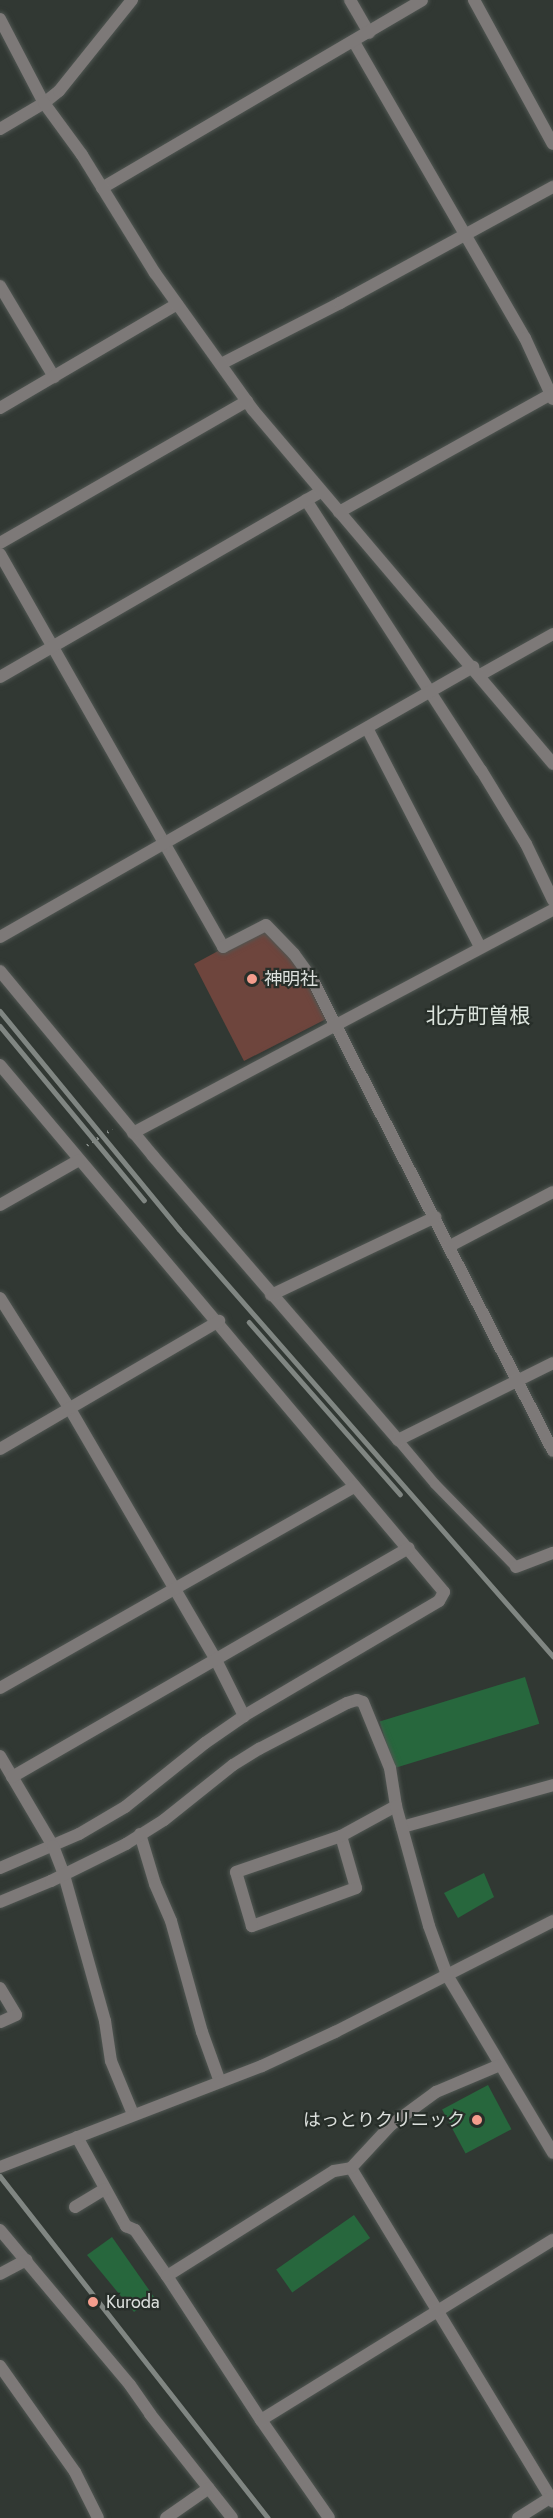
<!DOCTYPE html>
<meta charset="utf-8">
<style>
body{margin:0}
#map{position:relative;width:553px;height:2518px;overflow:hidden;background:#313833;font-family:Jost,"Noto Sans JP",sans-serif}
div>[style]{position:absolute}
.green>*{inset:0;background:#6e453d}
.building>*{inset:0;background:#27673d;transform-origin:0 0}
.path>*{height:3px;margin-top:-1.5px;transform-origin:0;background:repeating-linear-gradient(90deg,#868c88 0 1.5px,transparent 0 6px)}
.roads{filter:drop-shadow(0 0 2px #505652) drop-shadow(0 0 2px #505652)}
.service>*{height:10px;margin:-5px;padding:0 5px;transform-origin:5px;border-radius:5px;background:#7d7978}
.minor>*{height:12px;margin:-6px;padding:0 6px;transform-origin:6px;border-radius:6px;background:#7d7978}
.tertiary>*{height:12px;margin:-6px;padding:0 6px;transform-origin:6px;border-radius:6px;background:#7d7978}
.rail>*{height:4.5px;margin:-2.25px;padding:0 2.25px;transform-origin:2.25px;border-radius:2.25px;background:#808682}
.dots>*{width:16px;height:16px;translate:-50% -50%;box-sizing:border-box;border:3px solid #272e29;border-radius:50%}
span{translate:-50% -50%;white-space:nowrap;text-align:center;line-height:1.15;-webkit-text-stroke:4.5px #272e29;paint-order:stroke}
.poi-label{font-size:18px;color:#dce0dd}
.left{translate:0 -50%;text-align:left}
.right{translate:-100% -50%;text-align:right}
.quarter-label{font-size:21px;color:#dce4dd}
</style>
<div id="map">
<div class="green">
<i style="clip-path:polygon(266px 925px,332px 1016px,244px 1061px,194px 964px)"></i>
</div>
<div class="building">
<i style="left:525px;top:1677px;width:49px;height:152px;rotate:73deg"></i>
<i style="clip-path:polygon(484px 1873px,494px 1897px,458px 1918px,444px 1893px)"></i>
<i style="left:488px;top:2085px;width:50px;height:52px;rotate:62deg"></i>
<i style="left:354px;top:2215px;width:28px;height:95px;rotate:55deg"></i>
<i style="clip-path:polygon(112px 2237px,154px 2297px,134px 2312px,87px 2255px)"></i>
</div>
<div class="path">
<i style="left:87px;top:1145px;width:30px;rotate:-33deg"></i>
</div>
<div class="roads">
<div class="service">
<i style="left:398px;top:1440px;width:57px;rotate:49.9deg"></i>
<i style="left:435px;top:1484px;width:116px;rotate:45.7deg"></i>
</div>
<div class="minor">
<i style="left:350px;top:0;width:38px;rotate:60deg"></i>
<i style="left:474px;top:0;width:164px;rotate:61.3deg"></i>
<i style="left:354px;top:42px;width:342px;rotate:60deg"></i>
<i style="left:525px;top:338px;width:67px;rotate:65.3deg"></i>
<i style="left:0;top:129px;width:51px;rotate:-30.6deg"></i>
<i style="left:44px;top:103px;width:19px;rotate:-39deg"></i>
<i style="left:59px;top:91px;width:117px;rotate:-51.3deg"></i>
<i style="left:102px;top:188px;width:371px;rotate:-30.4deg"></i>
<i style="left:0;top:286px;width:106px;rotate:59.3deg"></i>
<i style="left:221px;top:364px;width:134px;rotate:-27.1deg"></i>
<i style="left:340px;top:303px;width:243px;rotate:-28.6deg"></i>
<i style="left:0;top:408px;width:205px;rotate:-30.4deg"></i>
<i style="left:306px;top:500px;width:322px;rotate:57.1deg"></i>
<i style="left:481px;top:770px;width:87px;rotate:58.7deg"></i>
<i style="left:526px;top:844px;width:62px;rotate:64.3deg"></i>
<i style="left:339px;top:512px;width:245px;rotate:-29.1deg"></i>
<i style="left:0;top:543px;width:285px;rotate:-29.9deg"></i>
<i style="left:0;top:554px;width:452px;rotate:60.4deg"></i>
<i style="left:223px;top:947px;width:48px;rotate:-27.1deg"></i>
<i style="left:266px;top:925px;width:40px;rotate:46deg"></i>
<i style="left:294px;top:954px;width:29px;rotate:54deg"></i>
<i style="left:311px;top:977px;width:532px;rotate:62.95deg"></i>
<i style="left:480px;top:675px;width:84px;rotate:-29.3deg"></i>
<i style="left:0;top:677px;width:370px;rotate:-30deg"></i>
<i style="left:367px;top:728px;width:246px;rotate:62.7deg"></i>
<i style="left:0;top:937px;width:545px;rotate:-29.72deg"></i>
<i style="left:0;top:971px;width:240px;rotate:50.4deg"></i>
<i style="left:153px;top:1156px;width:375px;rotate:49.2deg"></i>
<i style="left:398px;top:1440px;width:173px;rotate:-26.4deg"></i>
<i style="left:0;top:1065px;width:689px;rotate:49.89deg"></i>
<i style="left:444px;top:1592px;width:10px;rotate:119deg"></i>
<i style="left:439px;top:1601px;width:226px;rotate:149.5deg"></i>
<i style="left:244px;top:1716px;width:47px;rotate:145.3deg"></i>
<i style="left:205px;top:1743px;width:102px;rotate:141.3deg"></i>
<i style="left:125px;top:1807px;width:53px;rotate:149.6deg"></i>
<i style="left:79px;top:1834px;width:86px;rotate:156.7deg"></i>
<i style="left:133px;top:1133px;width:476px;rotate:-28deg"></i>
<i style="left:0;top:1205px;width:91px;rotate:-29.7deg"></i>
<i style="left:450px;top:1246px;width:116px;rotate:-27.7deg"></i>
<i style="left:271px;top:1295px;width:182px;rotate:-25.4deg"></i>
<i style="left:0;top:1298px;width:131px;rotate:57.8deg"></i>
<i style="left:70px;top:1409px;width:290px;rotate:59.8deg"></i>
<i style="left:216px;top:1660px;width:63px;rotate:63.4deg"></i>
<i style="left:0;top:1449px;width:254px;rotate:-30.3deg"></i>
<i style="left:516px;top:1567px;width:40px;rotate:-21deg"></i>
<i style="left:0;top:1688px;width:408px;rotate:-29.6deg"></i>
<i style="left:0;top:1756px;width:104px;rotate:59.5deg"></i>
<i style="left:53px;top:1846px;width:31px;rotate:69deg"></i>
<i style="left:64px;top:1875px;width:152px;rotate:74.3deg"></i>
<i style="left:105px;top:2021px;width:40px;rotate:81.5deg"></i>
<i style="left:111px;top:2061px;width:57px;rotate:67.5deg"></i>
<i style="left:12px;top:1777px;width:458px;rotate:-30deg"></i>
<i style="left:402px;top:1827px;width:157px;rotate:-15.5deg"></i>
<i style="left:140px;top:1834px;width:52px;rotate:73.3deg"></i>
<i style="left:155px;top:1884px;width:40px;rotate:66.6deg"></i>
<i style="left:171px;top:1921px;width:115px;rotate:74.4deg"></i>
<i style="left:202px;top:2032px;width:53px;rotate:70.2deg"></i>
<i style="left:341px;top:1836px;width:54px;rotate:73.9deg"></i>
<i style="left:356px;top:1888px;width:111px;rotate:159.9deg"></i>
<i style="left:252px;top:1926px;width:56px;rotate:-106.5deg"></i>
<i style="left:236px;top:1872px;width:111px;rotate:-18.9deg"></i>
<i style="left:341px;top:1836px;width:63px;rotate:-28.6deg"></i>
<i style="left:0;top:1902px;width:55px;rotate:-22.4deg"></i>
<i style="left:51px;top:1881px;width:84px;rotate:-26.3deg"></i>
<i style="left:126px;top:1844px;width:45px;rotate:-32.3deg"></i>
<i style="left:164px;top:1820px;width:88px;rotate:-38.6deg"></i>
<i style="left:233px;top:1765px;width:31px;rotate:-32deg"></i>
<i style="left:259px;top:1749px;width:99px;rotate:-27.6deg"></i>
<i style="left:347px;top:1703px;width:10px;rotate:-17deg"></i>
<i style="left:357px;top:1700px;width:6px;rotate:18deg"></i>
<i style="left:363px;top:1702px;width:71px;rotate:67.8deg"></i>
<i style="left:390px;top:1768px;width:38px;rotate:81deg"></i>
<i style="left:396px;top:1806px;width:124px;rotate:74.6deg"></i>
<i style="left:429px;top:1926px;width:52px;rotate:69.8deg"></i>
<i style="left:447px;top:1975px;width:207px;rotate:59.2deg"></i>
<i style="left:0;top:1988px;width:31px;rotate:59deg"></i>
<i style="left:16px;top:2015px;width:17px;rotate:156deg"></i>
<i style="left:77px;top:2137px;width:102px;rotate:61.2deg"></i>
<i style="left:126px;top:2226px;width:10px;rotate:24deg"></i>
<i style="left:135px;top:2230px;width:56px;rotate:55.2deg"></i>
<i style="left:167px;top:2276px;width:172px;rotate:56.9deg"></i>
<i style="left:261px;top:2420px;width:119px;rotate:55.2deg"></i>
<i style="left:0;top:2167px;width:281px;rotate:-21.1deg"></i>
<i style="left:262px;top:2066px;width:81px;rotate:-25deg"></i>
<i style="left:335px;top:2032px;width:245px;rotate:-27deg"></i>
<i style="left:351px;top:2168px;width:390px;rotate:58.8deg"></i>
<i style="left:75px;top:2207px;width:35px;rotate:-31deg"></i>
<i style="left:0;top:2230px;width:202px;rotate:50deg"></i>
<i style="left:130px;top:2385px;width:35px;rotate:55deg"></i>
<i style="left:150px;top:2414px;width:132px;rotate:51.7deg"></i>
<i style="left:0;top:2274px;width:30px;rotate:-28deg"></i>
<i style="left:167px;top:2276px;width:197px;rotate:-32.2deg"></i>
<i style="left:334px;top:2171px;width:17px;rotate:-10deg"></i>
<i style="left:351px;top:2168px;width:59px;rotate:-47.1deg"></i>
<i style="left:391px;top:2125px;width:56px;rotate:-36.3deg"></i>
<i style="left:436px;top:2092px;width:69px;rotate:-22.9deg"></i>
<i style="left:0;top:2366px;width:130px;rotate:54.7deg"></i>
<i style="left:75px;top:2472px;width:51px;rotate:63.4deg"></i>
<i style="left:261px;top:2420px;width:343px;rotate:-31.7deg"></i>
<i style="left:166px;top:2518px;width:52px;rotate:-34.9deg"></i>
<i style="left:518px;top:2518px;width:41px;rotate:-32.2deg"></i>
</div>
<div class="tertiary">
<i style="left:0;top:19px;width:95px;rotate:62.4deg"></i>
<i style="left:44px;top:103px;width:64px;rotate:53.8deg"></i>
<i style="left:82px;top:155px;width:139px;rotate:58.3deg"></i>
<i style="left:155px;top:273px;width:168px;rotate:54.4deg"></i>
<i style="left:253px;top:410px;width:464px;rotate:49.7deg"></i>
</div>
</div>
<div class="rail">
<i style="left:0;top:1011px;width:282px;rotate:50.6deg"></i>
<i style="left:179px;top:1229px;width:568px;rotate:48.79deg"></i>
<i style="left:0;top:1026px;width:226px;rotate:50.4deg"></i>
<i style="left:249px;top:1322px;width:229px;rotate:48.7deg"></i>
<i style="left:0;top:2176px;width:434px;rotate:51.9deg"></i>
</div>
<div class="dots">
<i style="left:252px;top:979px;background:#f49d8d"></i>
<i style="left:477px;top:2120px;background:#f49d8d"></i>
<i style="left:93px;top:2302px;background:#f49d8d"></i>
</div>
<div class="poi-label">
<span class="left" style="left:264px;top:979px">神明社</span>
<span class="right" style="left:465px;top:2120px">はっとりクリニック</span>
<span class="left" style="left:106px;top:2302px">Kuroda</span>
</div>
<div class="quarter-label">
<span style="left:478px;top:1016px">北方町曽根</span>
</div>
</div>
